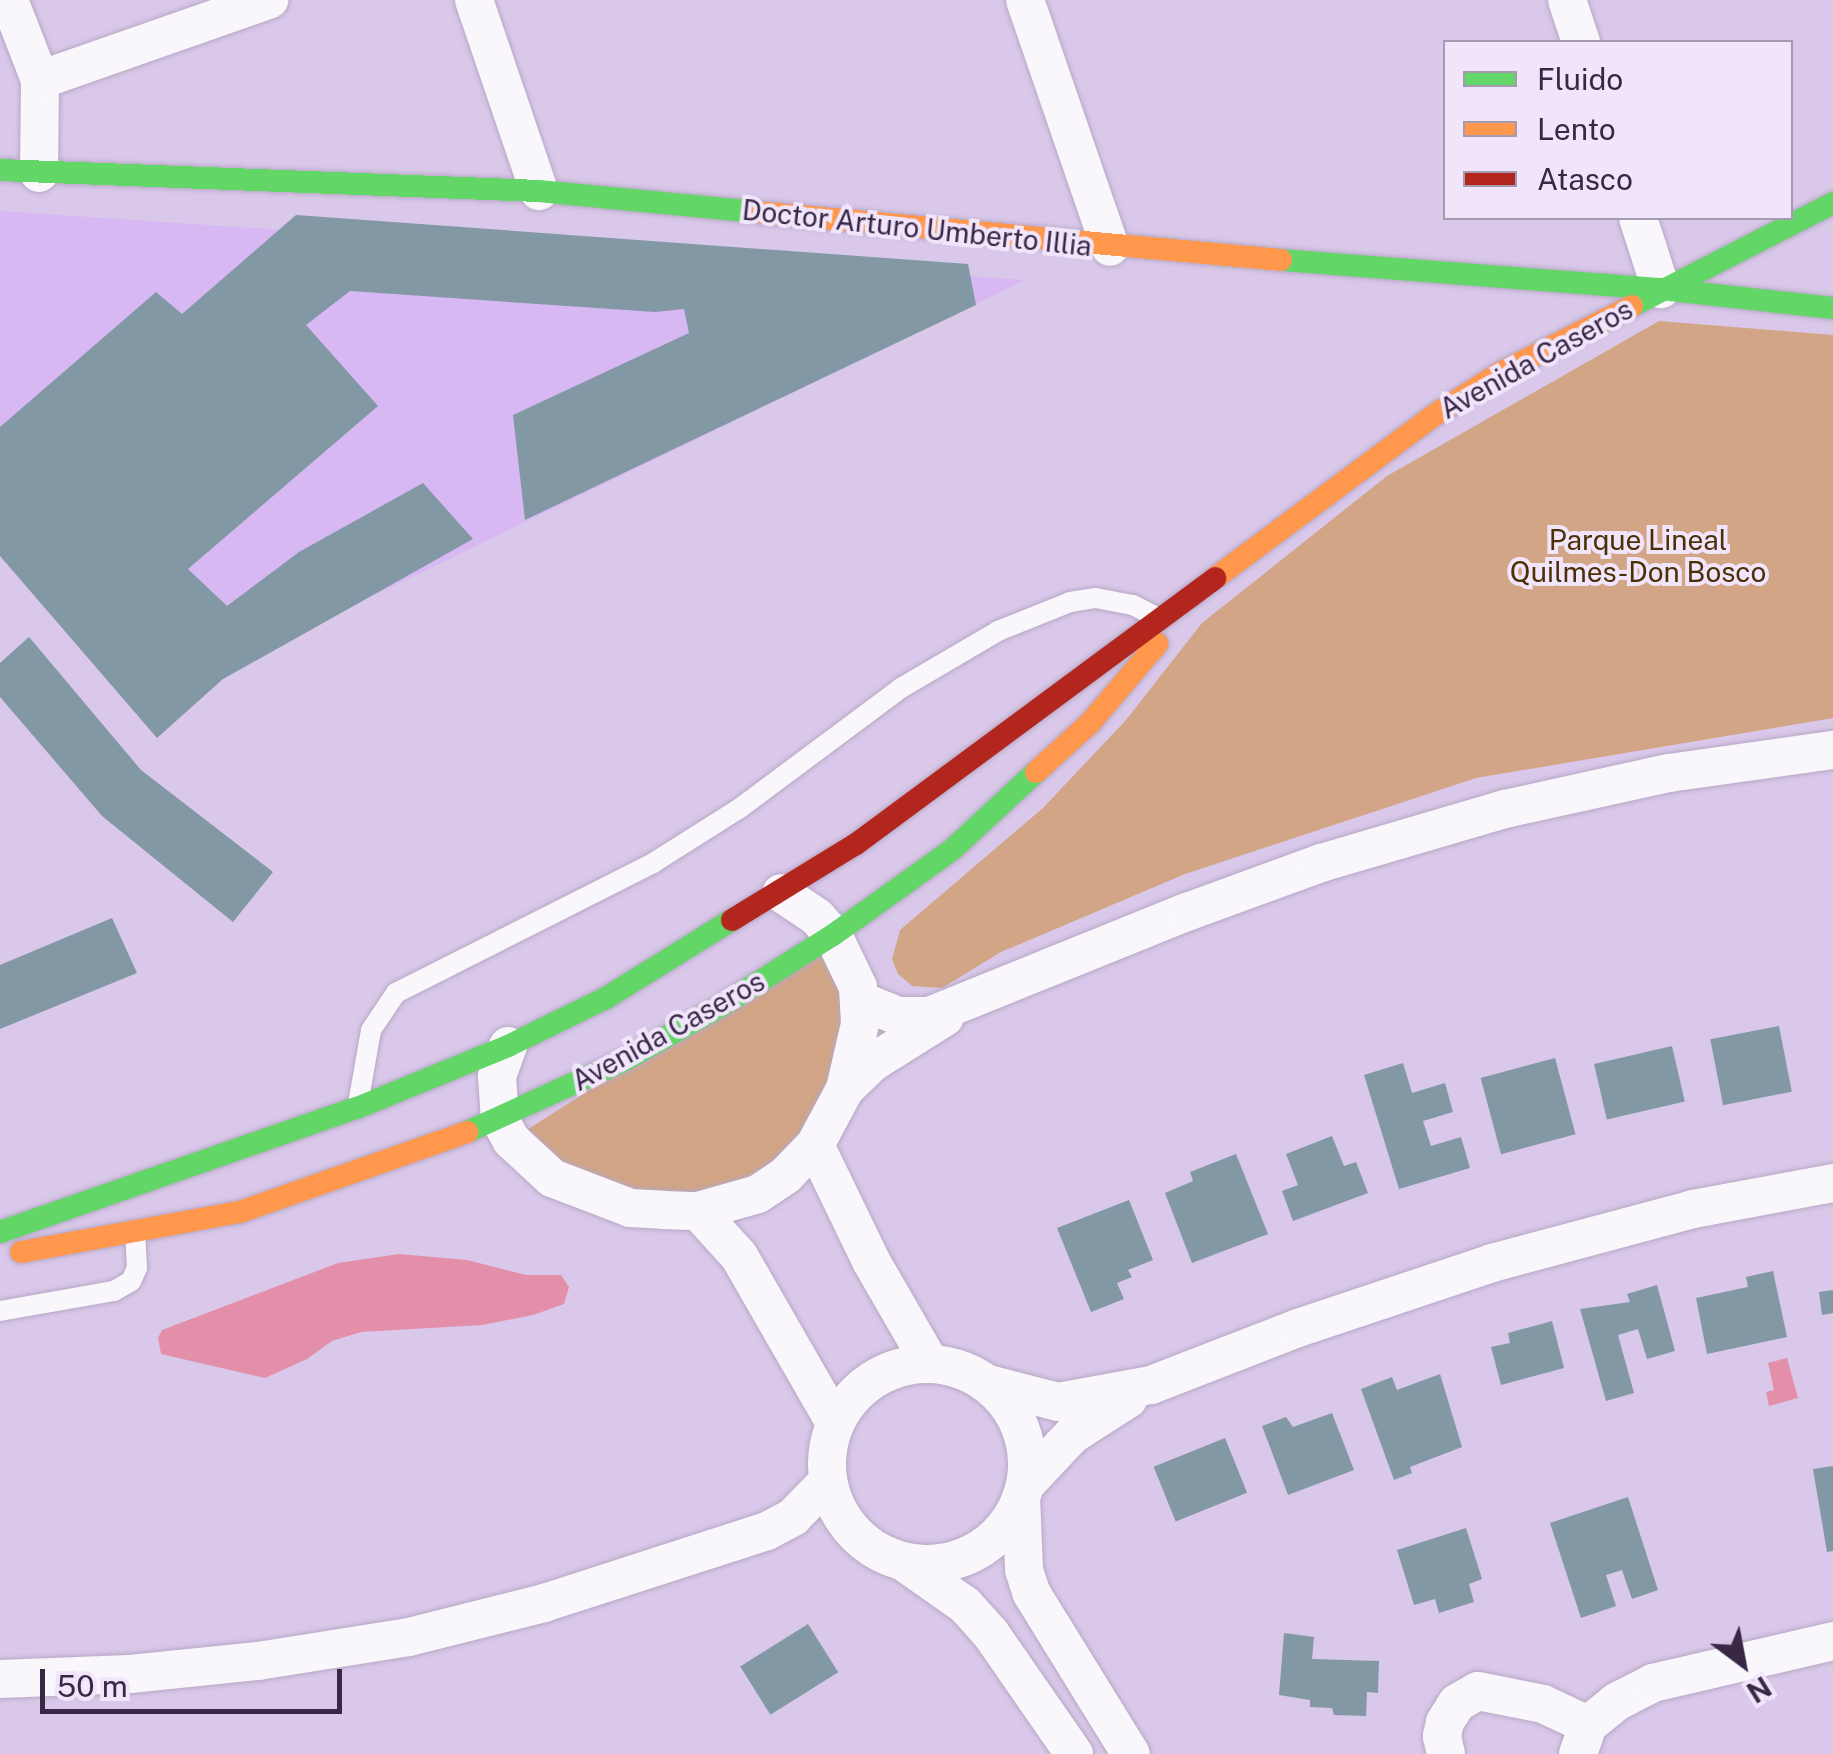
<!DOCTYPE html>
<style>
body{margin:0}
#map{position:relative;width:1833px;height:1754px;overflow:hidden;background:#d9c8e9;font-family:"Public Sans",sans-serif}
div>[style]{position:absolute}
.built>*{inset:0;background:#d7b8f3}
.green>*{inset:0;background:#d1a585}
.water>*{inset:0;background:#e48fa9}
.building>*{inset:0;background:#8298a5;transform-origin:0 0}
.roads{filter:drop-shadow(0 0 2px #b7a8c4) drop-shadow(0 0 2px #b7a8c4)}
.lane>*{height:20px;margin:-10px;padding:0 10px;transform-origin:10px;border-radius:10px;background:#f9f7fc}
.street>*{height:38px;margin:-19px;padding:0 19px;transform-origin:19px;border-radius:19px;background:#f9f7fc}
.street>.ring{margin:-19px;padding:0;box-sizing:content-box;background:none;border:38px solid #f9f7fc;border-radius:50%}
.fast>*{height:22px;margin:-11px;padding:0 11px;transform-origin:11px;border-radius:11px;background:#63d668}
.slow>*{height:22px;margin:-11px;padding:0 11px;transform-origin:11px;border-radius:11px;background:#ff974d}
.jam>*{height:22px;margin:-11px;padding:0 11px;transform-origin:11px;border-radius:11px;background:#b3261e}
span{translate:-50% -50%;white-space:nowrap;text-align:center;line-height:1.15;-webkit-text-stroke:8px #f0e5fb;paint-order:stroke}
.street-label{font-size:28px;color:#382845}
.park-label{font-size:28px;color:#4d2f06}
.legend{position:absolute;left:1443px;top:40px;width:350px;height:180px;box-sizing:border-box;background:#f0e5fb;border:2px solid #a699b2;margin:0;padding:12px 18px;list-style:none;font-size:30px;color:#382845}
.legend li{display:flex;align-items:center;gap:20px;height:50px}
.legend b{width:50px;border:2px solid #a699b2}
.north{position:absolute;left:1693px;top:1614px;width:100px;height:100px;-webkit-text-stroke:8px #f0e5fb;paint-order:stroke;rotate:148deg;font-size:28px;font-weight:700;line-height:40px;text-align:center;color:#382845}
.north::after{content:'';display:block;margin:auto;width:35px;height:45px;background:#382845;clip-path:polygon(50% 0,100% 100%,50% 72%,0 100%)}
.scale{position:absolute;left:40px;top:1669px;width:302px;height:45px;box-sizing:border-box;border:5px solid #382845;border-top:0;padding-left:12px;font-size:30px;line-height:35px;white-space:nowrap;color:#382845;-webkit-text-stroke:8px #f0e5fb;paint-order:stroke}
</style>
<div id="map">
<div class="built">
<i style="clip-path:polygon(0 211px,1025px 280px,158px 700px,0 554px)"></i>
</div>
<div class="green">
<i style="clip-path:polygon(1659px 321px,1833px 335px,1833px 718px,1476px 778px,1185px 874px,1001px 952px,942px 988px,912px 986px,898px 974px,892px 959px,900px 930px,1043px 808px,1126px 720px,1202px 623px,1387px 476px)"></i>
<i style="clip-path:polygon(833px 935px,860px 1024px,786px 1175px,663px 1210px,511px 1140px)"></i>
</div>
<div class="water">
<i style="clip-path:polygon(399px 1254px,467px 1260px,526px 1275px,561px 1275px,569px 1287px,564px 1304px,533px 1315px,482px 1325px,361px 1332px,332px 1341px,307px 1359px,265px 1378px,161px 1354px,158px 1338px,162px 1330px,338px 1263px)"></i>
<i style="clip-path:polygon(1787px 1358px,1798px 1398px,1769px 1406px,1766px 1392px,1774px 1390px,1768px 1363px)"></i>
</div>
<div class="building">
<i style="clip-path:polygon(296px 215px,968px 264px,976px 305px,525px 520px,513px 415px,689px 333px,684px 309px,655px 312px,350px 291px,306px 325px,378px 406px,188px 569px,227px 606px,299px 552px,423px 483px,473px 539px,223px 679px,157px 738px,0 556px,0 427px,156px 292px,182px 314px)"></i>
<i style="clip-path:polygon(29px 637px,141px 770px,273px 872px,233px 922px,102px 816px,0 697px,0 663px)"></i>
<i style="clip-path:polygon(112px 918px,137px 973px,0 1029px,0 965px)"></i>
<i style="left:1779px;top:1026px;width:67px;height:70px;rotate:79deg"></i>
<i style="left:1672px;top:1046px;width:57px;height:80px;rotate:77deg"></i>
<i style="left:1555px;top:1058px;width:79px;height:77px;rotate:75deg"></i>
<i style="clip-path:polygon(1403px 1063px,1412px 1093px,1445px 1083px,1453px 1112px,1423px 1121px,1431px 1146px,1461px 1137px,1470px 1168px,1399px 1189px,1364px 1075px)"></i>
<i style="clip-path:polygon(1332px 1136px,1344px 1166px,1356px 1162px,1368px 1193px,1293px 1221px,1282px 1191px,1298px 1185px,1286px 1154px)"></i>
<i style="clip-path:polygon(1236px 1154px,1268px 1234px,1192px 1263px,1165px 1193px,1193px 1181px,1190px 1172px)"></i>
<i style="clip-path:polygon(1129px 1200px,1153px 1260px,1128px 1270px,1132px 1277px,1117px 1283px,1124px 1299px,1091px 1312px,1057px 1228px)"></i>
<i style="clip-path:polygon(1773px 1271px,1787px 1337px,1707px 1354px,1696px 1298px,1748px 1287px,1746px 1277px)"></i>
<i style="clip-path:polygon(1657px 1285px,1675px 1351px,1647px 1359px,1638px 1329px,1618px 1335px,1634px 1393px,1606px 1401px,1580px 1309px,1630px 1302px,1627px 1294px)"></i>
<i style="clip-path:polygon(1833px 1290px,1833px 1313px,1822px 1315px,1819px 1292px)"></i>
<i style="clip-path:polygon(1552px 1321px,1564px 1368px,1501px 1385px,1491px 1347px,1510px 1343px,1508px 1333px)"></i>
<i style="clip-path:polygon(1440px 1374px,1462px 1447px,1410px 1467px,1412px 1473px,1394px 1480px,1361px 1389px,1392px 1377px,1397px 1390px)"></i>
<i style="clip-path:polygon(1332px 1413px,1354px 1470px,1288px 1495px,1262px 1426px,1286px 1417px,1293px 1427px)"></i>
<i style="left:1225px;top:1438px;width:59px;height:77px;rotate:68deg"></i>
<i style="clip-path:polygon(1833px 1466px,1833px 1551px,1827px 1552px,1813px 1469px)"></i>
<i style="clip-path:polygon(1628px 1497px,1658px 1590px,1632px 1599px,1622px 1570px,1606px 1575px,1616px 1606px,1581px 1618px,1550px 1523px)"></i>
<i style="clip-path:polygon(1466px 1528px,1482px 1579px,1469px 1584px,1474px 1602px,1439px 1613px,1435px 1599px,1414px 1605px,1397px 1550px)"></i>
<i style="left:808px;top:1624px;width:57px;height:80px;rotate:58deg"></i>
<i style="clip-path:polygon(1284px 1633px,1314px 1637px,1312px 1659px,1379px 1661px,1378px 1693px,1367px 1692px,1366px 1716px,1334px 1715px,1332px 1708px,1310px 1707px,1310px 1700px,1279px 1695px)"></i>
</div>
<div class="roads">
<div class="lane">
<i style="left:358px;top:1104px;width:75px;rotate:-80deg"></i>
<i style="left:371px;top:1030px;width:45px;rotate:-56deg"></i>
<i style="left:396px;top:993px;width:288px;rotate:-26.8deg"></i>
<i style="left:653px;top:863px;width:103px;rotate:-32.3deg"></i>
<i style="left:740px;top:808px;width:201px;rotate:-36.7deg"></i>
<i style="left:901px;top:688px;width:113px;rotate:-30.4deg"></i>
<i style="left:998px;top:631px;width:78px;rotate:-21.9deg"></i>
<i style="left:1070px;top:602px;width:26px;rotate:-9deg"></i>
<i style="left:1096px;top:598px;width:38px;rotate:11deg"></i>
<i style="left:1133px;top:605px;width:25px;rotate:27deg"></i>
<i style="left:0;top:1311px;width:116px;rotate:-10deg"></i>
<i style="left:114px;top:1291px;width:20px;rotate:-30deg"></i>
<i style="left:131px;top:1281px;width:14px;rotate:-65deg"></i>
<i style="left:137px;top:1268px;width:34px;rotate:-93deg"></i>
</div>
<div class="street">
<i style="left:9px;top:0;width:86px;rotate:68.8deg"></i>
<i style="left:40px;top:80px;width:93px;rotate:90.6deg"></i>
<i style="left:474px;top:0;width:202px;rotate:71.2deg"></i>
<i style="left:1025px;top:0;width:261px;rotate:71deg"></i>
<i style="left:1567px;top:0;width:44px;rotate:71.6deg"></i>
<i style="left:40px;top:80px;width:243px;rotate:-19.3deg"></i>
<i style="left:1638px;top:218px;width:75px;rotate:72.1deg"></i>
<i style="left:859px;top:1000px;width:42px;rotate:22.3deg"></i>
<i style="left:898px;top:1016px;width:31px"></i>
<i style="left:929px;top:1016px;width:278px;rotate:-22deg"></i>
<i style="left:1187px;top:912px;width:143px;rotate:-20.1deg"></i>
<i style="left:1321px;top:863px;width:192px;rotate:-16.4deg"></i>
<i style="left:1505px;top:809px;width:168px;rotate:-12.4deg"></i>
<i style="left:1669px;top:773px;width:166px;rotate:-8deg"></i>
<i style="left:508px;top:1046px;width:32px;rotate:110deg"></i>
<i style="left:497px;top:1076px;width:44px;rotate:86.1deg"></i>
<i style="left:500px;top:1120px;width:23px;rotate:61deg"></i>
<i style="left:511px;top:1140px;width:56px;rotate:42.8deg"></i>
<i style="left:552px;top:1178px;width:84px;rotate:21deg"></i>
<i style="left:630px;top:1208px;width:33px;rotate:3deg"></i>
<i style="left:663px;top:1210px;width:35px;rotate:2deg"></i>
<i style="left:698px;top:1211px;width:62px;rotate:-15.8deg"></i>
<i style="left:758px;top:1194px;width:34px;rotate:-34deg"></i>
<i style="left:786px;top:1175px;width:42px;rotate:-46deg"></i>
<i style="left:815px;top:1145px;width:64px;rotate:-61.8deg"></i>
<i style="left:845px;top:1089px;width:67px;rotate:-77deg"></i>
<i style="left:860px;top:1024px;width:37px;rotate:-93deg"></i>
<i style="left:858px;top:987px;width:58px;rotate:-115.7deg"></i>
<i style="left:833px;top:935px;width:24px;rotate:-132deg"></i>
<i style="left:817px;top:917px;width:43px;rotate:-146.3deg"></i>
<i style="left:845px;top:1089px;width:37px;rotate:-44deg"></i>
<i style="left:872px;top:1063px;width:86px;rotate:-32.2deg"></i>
<i style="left:815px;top:1145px;width:129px;rotate:64.2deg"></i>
<i style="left:871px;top:1261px;width:118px;rotate:60deg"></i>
<i style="left:698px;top:1211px;width:61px;rotate:47.7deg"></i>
<i style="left:739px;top:1256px;width:193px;rotate:60.1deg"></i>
<i class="ring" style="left:827px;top:1364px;width:162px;height:162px"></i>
<i style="left:988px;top:1384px;width:72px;rotate:14.4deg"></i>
<i style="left:1058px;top:1402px;width:95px;rotate:-10.4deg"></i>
<i style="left:1151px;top:1385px;width:158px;rotate:-21.2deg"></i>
<i style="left:1298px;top:1328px;width:205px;rotate:-18.5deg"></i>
<i style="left:1492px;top:1263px;width:208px;rotate:-15deg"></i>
<i style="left:1693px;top:1209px;width:142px;rotate:-10.5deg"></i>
<i style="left:1026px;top:1484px;width:67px;rotate:-46.8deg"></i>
<i style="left:1072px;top:1435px;width:67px;rotate:-32.7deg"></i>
<i style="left:1021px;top:1497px;width:73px;rotate:87.6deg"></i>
<i style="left:1024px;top:1570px;width:25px;rotate:72deg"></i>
<i style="left:1032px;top:1594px;width:188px;rotate:58.3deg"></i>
<i style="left:902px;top:1561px;width:77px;rotate:34.9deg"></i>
<i style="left:965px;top:1605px;width:39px;rotate:48deg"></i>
<i style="left:991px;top:1634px;width:146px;rotate:55.3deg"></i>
<i style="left:0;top:1679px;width:130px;rotate:-2.2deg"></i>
<i style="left:130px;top:1674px;width:129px;rotate:-5.8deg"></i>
<i style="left:258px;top:1661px;width:153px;rotate:-9deg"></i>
<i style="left:409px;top:1637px;width:139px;rotate:-14.1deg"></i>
<i style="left:544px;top:1603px;width:234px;rotate:-17.9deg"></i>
<i style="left:767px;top:1531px;width:30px;rotate:-28deg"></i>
<i style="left:793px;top:1517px;width:50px;rotate:-45.8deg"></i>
<i style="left:1446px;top:1754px;width:18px;rotate:-103deg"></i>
<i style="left:1442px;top:1736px;width:14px;rotate:-78deg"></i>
<i style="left:1445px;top:1722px;width:22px;rotate:-58deg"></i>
<i style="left:1457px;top:1703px;width:24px;rotate:-30deg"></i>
<i style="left:1478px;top:1691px;width:66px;rotate:11.3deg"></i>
<i style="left:1543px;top:1704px;width:50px;rotate:25deg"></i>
<i style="left:1578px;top:1754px;width:31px;rotate:-71deg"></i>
<i style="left:1588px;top:1725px;width:36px;rotate:-39deg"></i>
<i style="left:1616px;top:1702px;width:42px;rotate:-27.2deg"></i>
<i style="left:1653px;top:1683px;width:185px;rotate:-13.1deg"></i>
</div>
<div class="fast">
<i style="left:0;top:170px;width:539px;rotate:2.23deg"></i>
<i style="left:539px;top:191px;width:218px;rotate:5.5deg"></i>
<i style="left:1281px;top:260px;width:381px;rotate:4.4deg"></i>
<i style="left:1661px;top:289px;width:173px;rotate:6.3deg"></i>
<i style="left:1632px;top:306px;width:226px;rotate:-27.1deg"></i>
<i style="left:467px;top:1132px;width:174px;rotate:-24.5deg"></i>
<i style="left:625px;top:1060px;width:110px;rotate:-29.4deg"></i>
<i style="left:721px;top:1006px;width:133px;rotate:-32.4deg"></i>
<i style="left:833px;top:935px;width:148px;rotate:-35.6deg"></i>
<i style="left:953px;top:849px;width:113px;rotate:-42.9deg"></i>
<i style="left:0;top:1232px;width:378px;rotate:-19.2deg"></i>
<i style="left:357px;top:1108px;width:163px;rotate:-22.3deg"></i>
<i style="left:508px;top:1046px;width:109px;rotate:-26.1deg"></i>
<i style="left:606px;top:998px;width:148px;rotate:-31.8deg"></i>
</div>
<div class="slow">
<i style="left:756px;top:212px;width:527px;rotate:5.22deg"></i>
<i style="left:1215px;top:578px;width:275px;rotate:-36.6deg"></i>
<i style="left:1436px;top:414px;width:76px;rotate:-32.6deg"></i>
<i style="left:1500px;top:373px;width:148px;rotate:-26.9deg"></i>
<i style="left:1036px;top:772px;width:73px;rotate:-42.2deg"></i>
<i style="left:1090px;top:723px;width:104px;rotate:-49.7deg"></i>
<i style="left:21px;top:1252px;width:223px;rotate:-10.4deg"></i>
<i style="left:240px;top:1212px;width:241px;rotate:-19.4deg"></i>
</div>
<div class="jam">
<i style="left:732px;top:920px;width:145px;rotate:-31.5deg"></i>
<i style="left:856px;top:844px;width:447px;rotate:-36.5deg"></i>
</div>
</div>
<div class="street-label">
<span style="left:917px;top:228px;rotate:6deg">Doctor Arturo Umberto Illia</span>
<span style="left:1536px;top:359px;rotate:-29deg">Avenida Caseros</span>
<span style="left:668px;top:1031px;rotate:-29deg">Avenida Caseros</span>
</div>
<div class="park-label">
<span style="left:1638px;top:556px">Parque Lineal<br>Quilmes-Don Bosco</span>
</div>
<ul class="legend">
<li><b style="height:12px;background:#63d668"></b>Fluido</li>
<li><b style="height:12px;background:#ff974d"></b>Lento</li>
<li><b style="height:12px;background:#b3261e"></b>Atasco</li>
</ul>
<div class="north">N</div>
<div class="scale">50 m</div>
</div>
